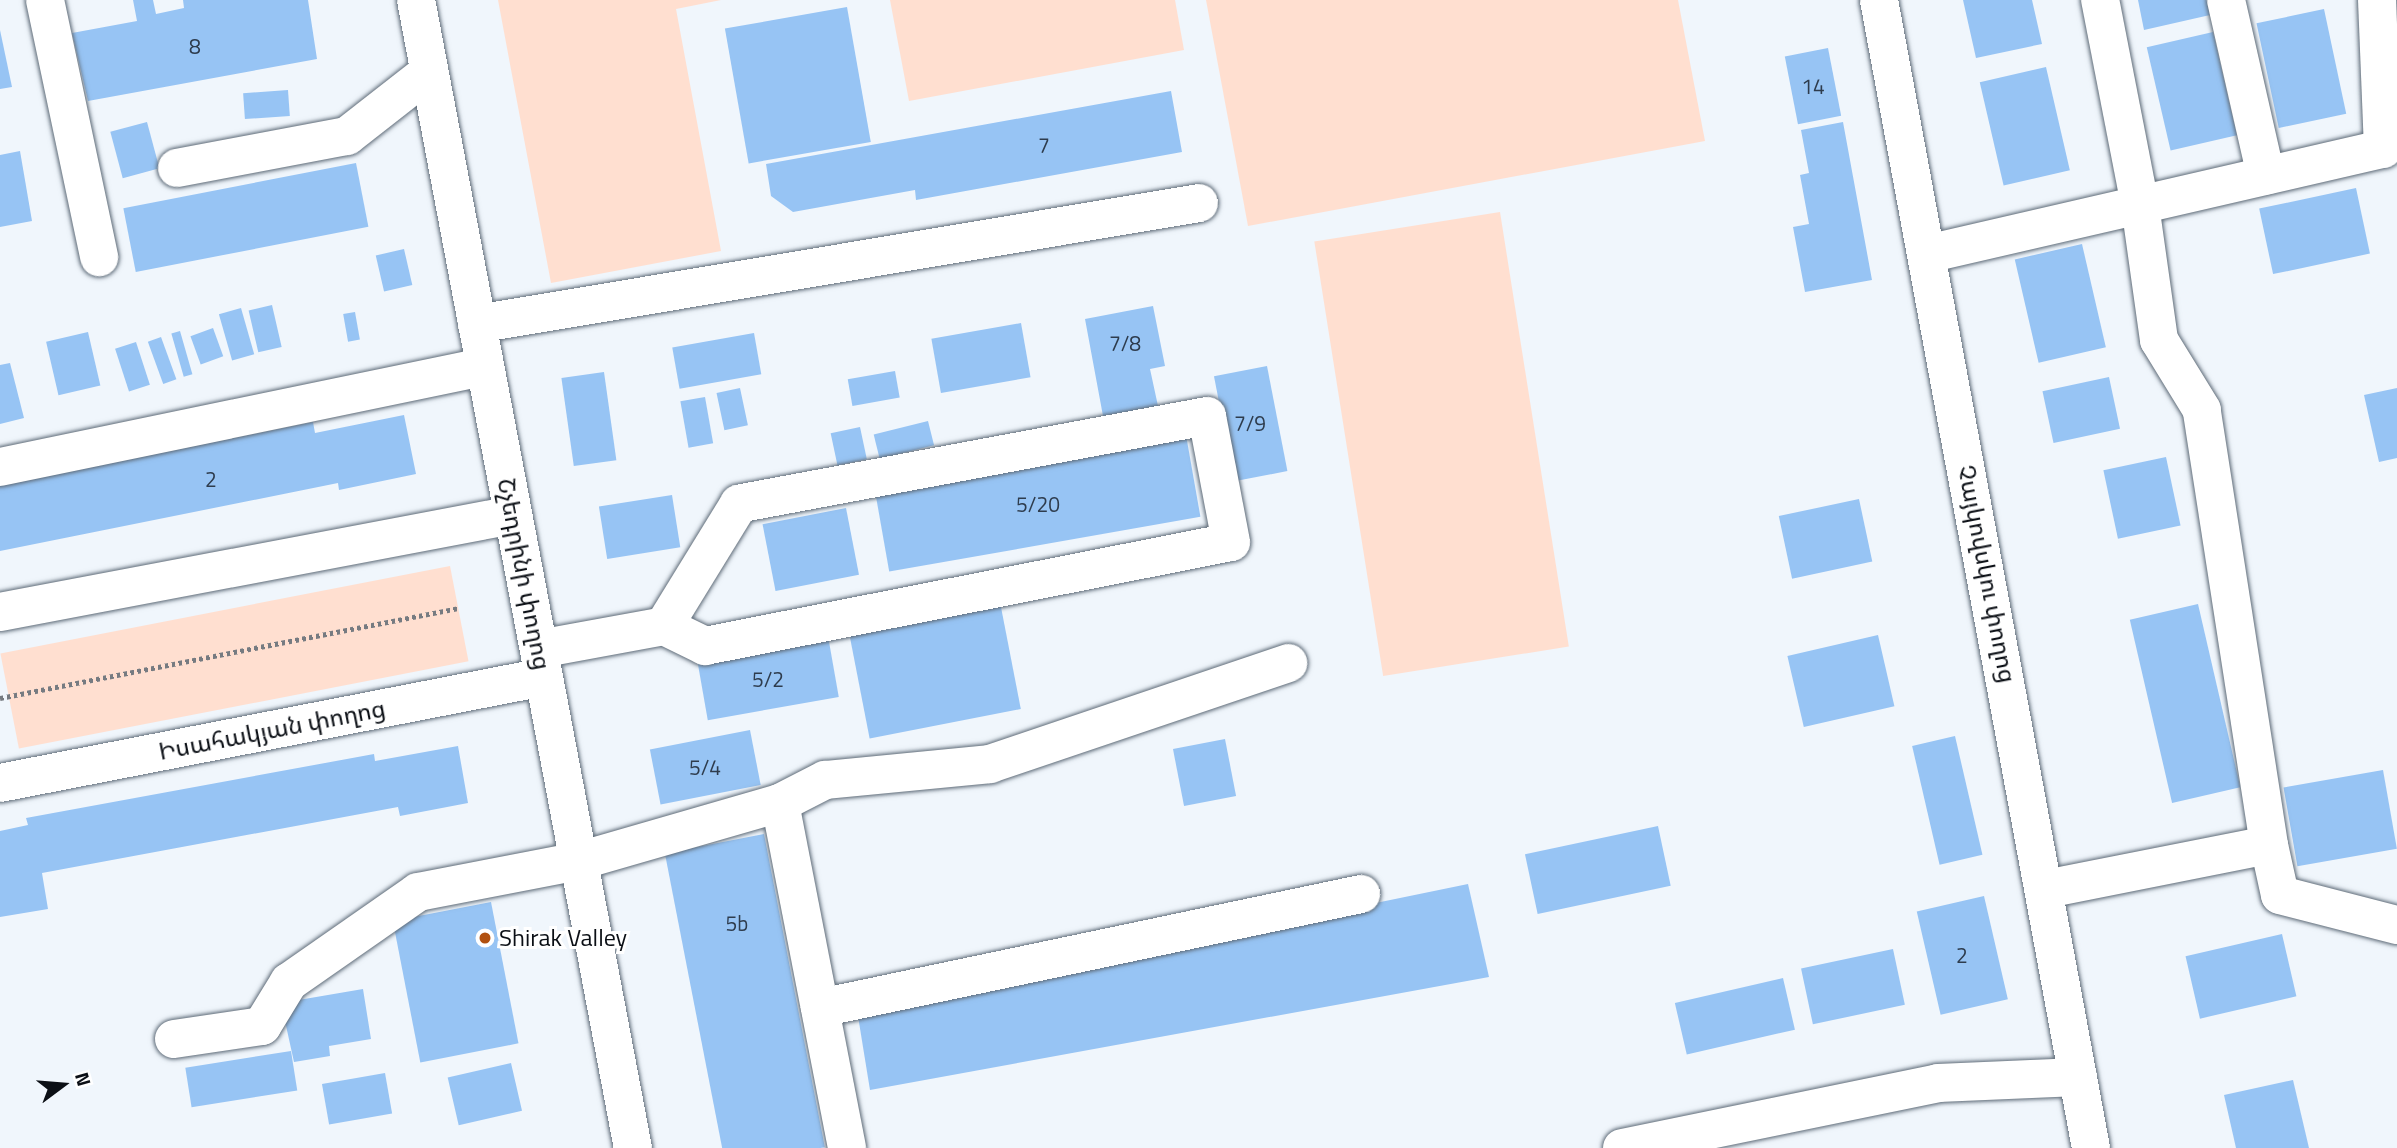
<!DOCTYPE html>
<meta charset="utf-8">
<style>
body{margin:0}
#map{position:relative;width:2397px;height:1148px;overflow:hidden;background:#f0f6fc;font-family:"Titillium Web","Noto Sans Armenian",sans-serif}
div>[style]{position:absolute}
.green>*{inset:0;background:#ffdfd0;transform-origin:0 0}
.building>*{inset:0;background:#97c4f4;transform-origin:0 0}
.path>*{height:4.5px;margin-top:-2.25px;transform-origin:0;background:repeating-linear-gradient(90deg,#767b81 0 3.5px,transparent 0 7px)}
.roads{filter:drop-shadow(0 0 2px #5e6b78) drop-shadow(0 0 2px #5e6b78)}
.minor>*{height:38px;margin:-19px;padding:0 19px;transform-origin:19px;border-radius:19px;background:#fff}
.dots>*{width:19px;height:19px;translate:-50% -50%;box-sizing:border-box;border:4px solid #fff;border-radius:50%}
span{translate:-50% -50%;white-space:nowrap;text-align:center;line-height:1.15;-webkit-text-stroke:6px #fff;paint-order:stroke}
.number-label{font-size:21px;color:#2e3c4d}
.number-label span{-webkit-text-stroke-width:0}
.street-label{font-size:24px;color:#0b0f15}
.poi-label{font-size:24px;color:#0b0f15}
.left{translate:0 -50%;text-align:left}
.north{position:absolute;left:28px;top:1050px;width:70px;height:70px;-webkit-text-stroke:5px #fff;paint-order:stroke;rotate:74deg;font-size:19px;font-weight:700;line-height:28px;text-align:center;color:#0b0f15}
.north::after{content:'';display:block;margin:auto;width:24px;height:32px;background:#0b0f15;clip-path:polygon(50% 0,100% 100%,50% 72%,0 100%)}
</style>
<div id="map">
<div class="green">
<i style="clip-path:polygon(498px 0,721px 0,676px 9px,721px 251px,551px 283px)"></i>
<i style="clip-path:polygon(890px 0,1175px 0,1184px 50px,909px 101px)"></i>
<i style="clip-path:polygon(1206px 0,1678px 0,1705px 141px,1248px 226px)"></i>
<i style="left:1500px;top:212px;width:440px;height:188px;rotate:81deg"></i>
<i style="left:450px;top:566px;width:97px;height:458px;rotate:79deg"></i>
</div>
<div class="building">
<i style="clip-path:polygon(133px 0,153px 0,156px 14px,184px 8px,183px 0,308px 0,317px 59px,88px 101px,72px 33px,137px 21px)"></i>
<i style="clip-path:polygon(1963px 0,2032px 0,2042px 44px,1976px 58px)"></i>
<i style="clip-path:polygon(2138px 0,2207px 0,2210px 15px,2144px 30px)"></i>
<i style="left:847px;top:7px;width:137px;height:124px;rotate:80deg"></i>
<i style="left:2324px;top:9px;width:107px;height:69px;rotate:78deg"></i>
<i style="clip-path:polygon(0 30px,12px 87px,0 89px)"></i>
<i style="left:2213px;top:32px;width:106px;height:68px;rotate:77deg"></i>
<i style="left:1828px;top:48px;width:69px;height:44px;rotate:79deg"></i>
<i style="left:2046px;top:67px;width:106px;height:68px;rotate:77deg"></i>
<i style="left:288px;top:90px;width:26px;height:45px;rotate:86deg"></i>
<i style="clip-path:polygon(1171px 91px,1182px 152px,916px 200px,915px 190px,793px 212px,771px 196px,766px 164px)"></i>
<i style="left:147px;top:122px;width:48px;height:38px;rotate:75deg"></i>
<i style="clip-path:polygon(1843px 122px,1872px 280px,1805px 292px,1793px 227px,1809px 224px,1800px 175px,1809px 173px,1801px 130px)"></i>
<i style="clip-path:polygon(20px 151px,32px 221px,0 227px,0 155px)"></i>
<i style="left:356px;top:163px;width:65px;height:237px;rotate:79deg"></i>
<i style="left:2356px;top:188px;width:67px;height:99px;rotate:78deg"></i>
<i style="left:2082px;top:244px;width:106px;height:69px;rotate:77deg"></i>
<i style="left:404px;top:249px;width:37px;height:29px;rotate:77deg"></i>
<i style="left:272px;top:305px;width:43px;height:24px;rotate:77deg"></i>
<i style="clip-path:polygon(1153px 306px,1165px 366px,1150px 369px,1158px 406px,1103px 416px,1085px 319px)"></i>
<i style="left:241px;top:308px;width:48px;height:23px;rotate:74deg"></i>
<i style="left:355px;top:312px;width:28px;height:12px;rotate:80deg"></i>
<i style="left:1021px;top:323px;width:55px;height:91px;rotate:80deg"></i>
<i style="left:213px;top:328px;width:30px;height:24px;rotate:70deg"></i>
<i style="left:180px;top:331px;width:45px;height:9px;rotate:74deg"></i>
<i style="left:88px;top:332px;width:55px;height:43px;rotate:77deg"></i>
<i style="left:754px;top:333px;width:42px;height:83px;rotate:80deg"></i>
<i style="left:161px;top:337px;width:45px;height:14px;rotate:70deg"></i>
<i style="left:136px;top:342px;width:45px;height:22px;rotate:72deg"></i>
<i style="clip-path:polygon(10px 363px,24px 418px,0 424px,0 365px)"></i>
<i style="left:1267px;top:366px;width:107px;height:54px;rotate:79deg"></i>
<i style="left:895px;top:371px;width:27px;height:48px;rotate:80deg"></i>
<i style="left:604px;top:372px;width:89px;height:43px;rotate:82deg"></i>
<i style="left:2109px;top:377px;width:53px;height:68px;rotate:78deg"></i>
<i style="left:740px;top:388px;width:38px;height:24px;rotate:78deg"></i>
<i style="clip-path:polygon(2397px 388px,2397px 458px,2379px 462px,2364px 395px)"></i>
<i style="left:705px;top:397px;width:47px;height:25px;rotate:80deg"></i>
<i style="clip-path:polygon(404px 415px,416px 474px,339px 490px,338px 483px,0 551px,0 485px,313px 422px,315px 433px)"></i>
<i style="left:928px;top:421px;width:25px;height:56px;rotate:76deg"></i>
<i style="left:860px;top:427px;width:33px;height:30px;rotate:78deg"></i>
<i style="left:1186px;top:435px;width:83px;height:316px;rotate:80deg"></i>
<i style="left:2166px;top:457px;width:70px;height:64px;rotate:78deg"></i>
<i style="left:672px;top:495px;width:53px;height:74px;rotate:81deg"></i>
<i style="left:1859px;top:499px;width:64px;height:82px;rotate:78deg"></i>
<i style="left:846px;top:508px;width:68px;height:85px;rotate:79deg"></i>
<i style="left:1000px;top:602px;width:109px;height:154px;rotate:79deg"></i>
<i style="left:2198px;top:604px;width:188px;height:70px;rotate:77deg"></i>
<i style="left:1878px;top:635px;width:73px;height:93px;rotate:77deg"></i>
<i style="left:828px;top:636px;width:62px;height:133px;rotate:80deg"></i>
<i style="left:750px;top:730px;width:56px;height:102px;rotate:79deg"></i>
<i style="left:1955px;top:736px;width:122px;height:44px;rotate:77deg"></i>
<i style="left:1225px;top:739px;width:58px;height:53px;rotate:79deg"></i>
<i style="clip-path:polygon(458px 746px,468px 803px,400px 816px,398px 807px,42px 873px,48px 909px,0 917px,0 831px,28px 825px,26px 818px,374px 754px,375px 761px)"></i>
<i style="left:2383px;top:770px;width:80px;height:101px;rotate:80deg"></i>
<i style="left:1658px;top:826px;width:61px;height:136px;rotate:78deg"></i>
<i style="left:764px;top:834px;width:319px;height:101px;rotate:79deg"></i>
<i style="clip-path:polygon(1468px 884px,1489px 977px,870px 1090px,857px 1010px)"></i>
<i style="left:1984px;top:896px;width:106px;height:69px;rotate:77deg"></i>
<i style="left:491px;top:902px;width:144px;height:100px;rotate:79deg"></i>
<i style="left:2282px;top:934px;width:64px;height:99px;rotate:77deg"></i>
<i style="left:1893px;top:949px;width:57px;height:94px;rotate:78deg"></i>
<i style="left:1783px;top:978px;width:53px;height:111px;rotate:77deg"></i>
<i style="clip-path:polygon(363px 989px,371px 1039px,329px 1046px,330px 1056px,294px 1062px,281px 1003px)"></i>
<i style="left:291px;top:1051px;width:40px;height:107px;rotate:81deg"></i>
<i style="left:511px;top:1063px;width:49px;height:65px;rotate:77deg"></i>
<i style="left:385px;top:1073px;width:41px;height:64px;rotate:80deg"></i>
<i style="clip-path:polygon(2293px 1080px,2309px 1148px,2236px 1148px,2224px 1095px)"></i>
</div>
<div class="path">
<i style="left:0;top:698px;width:467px;rotate:-11.1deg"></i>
</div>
<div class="roads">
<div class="minor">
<i style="left:45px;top:0;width:263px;rotate:78.1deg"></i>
<i style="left:416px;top:0;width:1168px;rotate:79.3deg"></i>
<i style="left:1879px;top:0;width:1167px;rotate:79.54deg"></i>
<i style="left:2226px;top:0;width:180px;rotate:77.2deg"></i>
<i style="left:177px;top:168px;width:173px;rotate:-10.7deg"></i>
<i style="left:347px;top:136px;width:104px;rotate:-38deg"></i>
<i style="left:1927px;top:254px;width:468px;rotate:-13deg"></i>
<i style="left:2383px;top:149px;width:149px;rotate:-92.3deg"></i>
<i style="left:477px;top:324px;width:732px;rotate:-9.51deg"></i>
<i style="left:0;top:467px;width:495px;rotate:-11.7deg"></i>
<i style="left:0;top:612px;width:522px;rotate:-10.71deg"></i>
<i style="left:539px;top:649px;width:127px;rotate:-10.4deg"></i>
<i style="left:664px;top:626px;width:46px;rotate:26deg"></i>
<i style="left:705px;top:646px;width:536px;rotate:-11.18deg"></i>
<i style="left:1231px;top:542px;width:128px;rotate:-100.8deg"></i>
<i style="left:1207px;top:416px;width:476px;rotate:169.4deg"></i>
<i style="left:739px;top:504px;width:143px;rotate:121.6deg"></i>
<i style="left:0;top:783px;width:554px;rotate:-11.03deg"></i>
<i style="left:780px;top:803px;width:351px;rotate:79deg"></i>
<i style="left:2269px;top:845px;width:51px;rotate:77.6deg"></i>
<i style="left:2280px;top:895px;width:121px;rotate:14.4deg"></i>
<i style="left:2046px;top:889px;width:227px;rotate:-11.2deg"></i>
<i style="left:2269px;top:845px;width:440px;rotate:-98.8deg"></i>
<i style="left:2202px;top:410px;width:82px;rotate:-121.6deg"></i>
<i style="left:2159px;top:340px;width:136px;rotate:-98deg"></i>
<i style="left:2140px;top:205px;width:209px;rotate:-101deg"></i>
<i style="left:820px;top:1008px;width:553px;rotate:-11.9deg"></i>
<i style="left:174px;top:1039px;width:89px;rotate:-8.4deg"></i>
<i style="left:262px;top:1026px;width:52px;rotate:-58.5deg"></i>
<i style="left:289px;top:982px;width:157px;rotate:-34.9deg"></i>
<i style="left:418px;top:892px;width:164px;rotate:-10.9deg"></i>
<i style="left:579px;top:861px;width:209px;rotate:-16.1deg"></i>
<i style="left:780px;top:803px;width:51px;rotate:-27.1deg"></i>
<i style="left:825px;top:780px;width:166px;rotate:-5.5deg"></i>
<i style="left:990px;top:764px;width:315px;rotate:-18.7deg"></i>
<i style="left:1622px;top:1148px;width:323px;rotate:-11.6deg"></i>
<i style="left:1938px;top:1083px;width:140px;rotate:-2.5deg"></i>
</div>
</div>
<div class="dots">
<i style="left:485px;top:938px;background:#b1500f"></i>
</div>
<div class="number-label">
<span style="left:195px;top:46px">8</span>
<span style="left:1813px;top:86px">14</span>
<span style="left:1044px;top:145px">7</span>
<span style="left:1125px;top:343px">7/8</span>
<span style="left:1250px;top:423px">7/9</span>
<span style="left:211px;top:479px">2</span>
<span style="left:1038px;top:504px">5/20</span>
<span style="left:768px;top:679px">5/2</span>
<span style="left:705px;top:767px">5/4</span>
<span style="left:737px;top:923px">5b</span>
<span style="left:1962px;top:955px">2</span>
</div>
<div class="street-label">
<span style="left:524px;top:574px;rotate:79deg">Շչեդրինի փողոց</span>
<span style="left:1987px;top:574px;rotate:79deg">Չայկովսկու փողոց</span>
<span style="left:272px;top:730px;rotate:-11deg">Իսահակյան փողոց</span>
</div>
<div class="poi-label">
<span class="left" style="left:499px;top:938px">Shirak Valley</span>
</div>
<div class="north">N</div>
</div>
